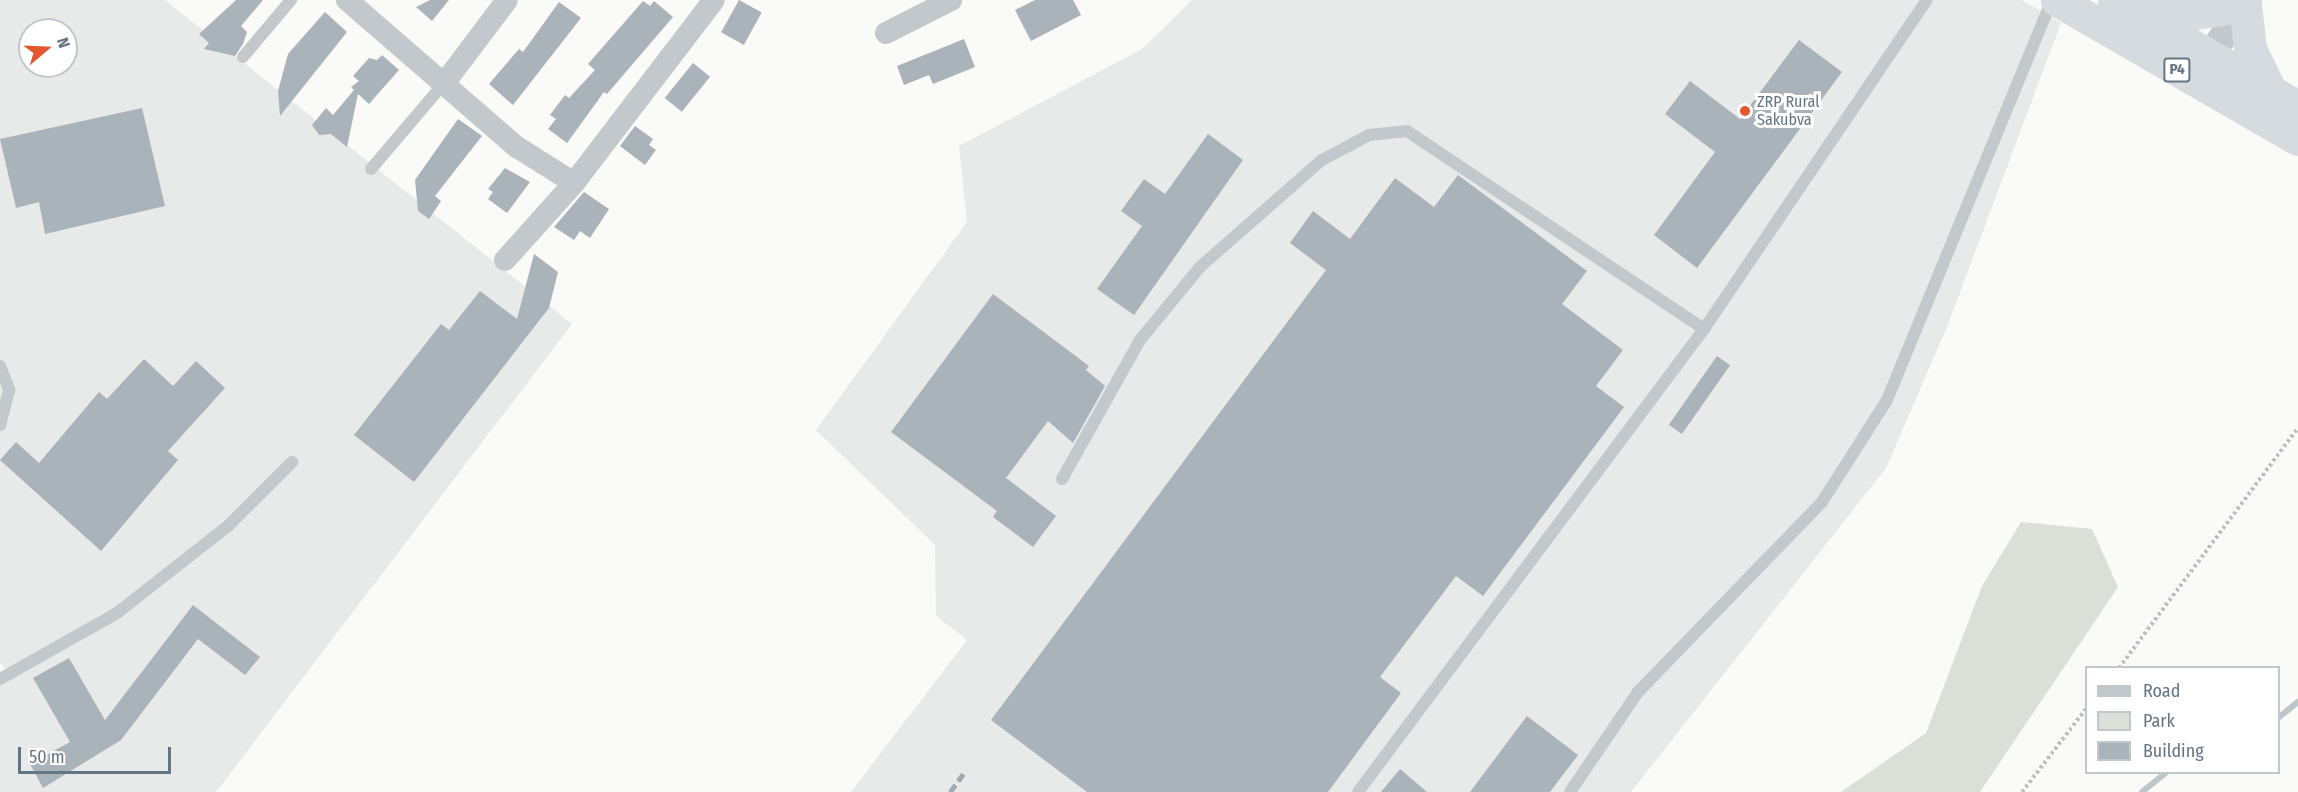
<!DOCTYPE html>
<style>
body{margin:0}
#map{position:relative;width:2298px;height:792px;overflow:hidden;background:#fafaf8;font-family:"Fira Sans Condensed",sans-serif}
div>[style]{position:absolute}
.built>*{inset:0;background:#e8e9e9}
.green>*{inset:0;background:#dadfd7}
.stream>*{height:6px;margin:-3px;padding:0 3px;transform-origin:3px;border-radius:3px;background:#bbc7cb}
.building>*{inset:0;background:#aab3b9;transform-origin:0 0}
.path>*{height:4px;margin-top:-2px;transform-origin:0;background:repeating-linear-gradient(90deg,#bbbfc2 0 3px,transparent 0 6px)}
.service>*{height:12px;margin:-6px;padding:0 6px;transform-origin:6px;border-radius:6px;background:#c3c8cc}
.minor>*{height:22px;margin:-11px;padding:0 11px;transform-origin:11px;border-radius:11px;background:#c3c8cc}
.tertiary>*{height:28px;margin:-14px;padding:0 14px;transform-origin:14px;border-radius:14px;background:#c3c8cc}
.trunk>*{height:33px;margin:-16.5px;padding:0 16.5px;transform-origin:16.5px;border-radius:16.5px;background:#d6dbdf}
.rail>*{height:4.5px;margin-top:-2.25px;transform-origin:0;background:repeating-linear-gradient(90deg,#a2aab0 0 9px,transparent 0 13.5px)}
.dots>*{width:16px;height:16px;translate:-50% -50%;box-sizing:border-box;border:3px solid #fff;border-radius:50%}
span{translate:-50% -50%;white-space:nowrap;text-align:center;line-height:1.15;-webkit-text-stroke:6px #fff;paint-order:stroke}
.shield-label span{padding:2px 4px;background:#fff;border:2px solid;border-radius:4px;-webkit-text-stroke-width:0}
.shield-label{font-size:15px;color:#657683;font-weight:700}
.poi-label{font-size:16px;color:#657683}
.left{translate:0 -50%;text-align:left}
.legend{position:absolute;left:2085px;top:666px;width:195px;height:108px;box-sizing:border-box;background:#fff;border:2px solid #c1c8cd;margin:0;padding:8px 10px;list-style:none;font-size:18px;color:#657683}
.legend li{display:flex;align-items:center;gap:12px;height:30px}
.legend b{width:30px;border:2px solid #c1c8cd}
.north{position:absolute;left:18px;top:18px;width:60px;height:60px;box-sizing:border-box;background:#fff;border:2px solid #c1c8cd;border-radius:50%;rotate:71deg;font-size:16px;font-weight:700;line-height:24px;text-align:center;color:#657683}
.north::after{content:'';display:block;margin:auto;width:21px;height:27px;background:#e4572e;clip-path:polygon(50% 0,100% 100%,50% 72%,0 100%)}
.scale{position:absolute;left:18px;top:747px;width:153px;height:27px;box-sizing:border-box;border:3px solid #657683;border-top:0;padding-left:8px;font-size:18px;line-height:21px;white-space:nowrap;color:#657683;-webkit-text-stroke:4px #fff;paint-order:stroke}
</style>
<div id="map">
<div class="built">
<i style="clip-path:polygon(evenodd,0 0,165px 0,572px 324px,216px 792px,0 792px,0 677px,9px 672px,0 663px,0 0,30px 30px,66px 30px,66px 66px,30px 66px,30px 30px)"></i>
<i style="clip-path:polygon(1192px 0,2022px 0,2061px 23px,1947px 327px,1886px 468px,1631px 792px,851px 792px,967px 640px,936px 616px,935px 545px,816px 430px,967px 222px,959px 146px,1142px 49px)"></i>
</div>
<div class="green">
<i style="clip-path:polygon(2021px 522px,2092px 529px,2118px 587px,1980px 792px,1841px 792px,1926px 733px,1982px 586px)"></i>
</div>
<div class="stream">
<i style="left:2278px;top:718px;width:26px;rotate:-39deg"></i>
<i style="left:2142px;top:792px;width:32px;rotate:-39deg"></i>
</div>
<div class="building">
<i style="clip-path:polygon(236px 0,263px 0,241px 26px,247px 32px,243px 44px,235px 56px,204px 49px,209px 43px,199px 34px)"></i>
<i style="clip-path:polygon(430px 0,449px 0,432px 21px,416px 7px)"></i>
<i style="left:739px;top:0;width:26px;height:37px;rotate:29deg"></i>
<i style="clip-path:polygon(1035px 0,1073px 0,1081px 15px,1031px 41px,1015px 10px)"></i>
<i style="clip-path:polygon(643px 1px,650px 6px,654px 1px,673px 17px,607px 94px,604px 92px,567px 143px,548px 129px,556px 119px,550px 115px,565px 95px,569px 98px,595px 70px,588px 64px)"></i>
<i style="clip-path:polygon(559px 2px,581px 18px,513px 105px,489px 84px,519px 49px,523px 52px)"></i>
<i style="clip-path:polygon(325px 12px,347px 32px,280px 116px,278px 91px,288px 54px)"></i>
<i style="clip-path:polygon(964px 39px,975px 67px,933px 84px,929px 75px,904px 85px,897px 66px)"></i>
<i style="clip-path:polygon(1799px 40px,1842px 72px,1697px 268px,1654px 235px,1715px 152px,1665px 114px,1690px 81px,1740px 119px)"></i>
<i style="clip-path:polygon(382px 55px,399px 70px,369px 104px,358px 94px,347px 147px,331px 134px,319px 135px,312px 125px,326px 108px,333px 115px,354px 90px,351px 87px,359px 81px,353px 76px,369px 58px,377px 60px)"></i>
<i style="left:693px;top:63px;width:22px;height:45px;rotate:39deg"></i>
<i style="clip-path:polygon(142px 108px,165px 206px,45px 234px,39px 202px,16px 208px,0 139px)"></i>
<i style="clip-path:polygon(458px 119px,482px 136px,435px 196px,441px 201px,429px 219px,418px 211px,415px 180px)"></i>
<i style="clip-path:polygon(635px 126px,653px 139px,649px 145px,656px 150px,645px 165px,620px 146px)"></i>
<i style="clip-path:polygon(1208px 134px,1243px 160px,1134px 315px,1097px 289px,1142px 226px,1121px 211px,1144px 179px,1165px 194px)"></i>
<i style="clip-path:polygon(505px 168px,530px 182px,507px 213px,488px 199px,493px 192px,488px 189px)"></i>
<i style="clip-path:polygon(1458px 175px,1587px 271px,1562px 304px,1623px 350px,1596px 386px,1624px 407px,1483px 596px,1456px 576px,1380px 677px,1401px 693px,1328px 792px,1087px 792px,991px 720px,1326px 270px,1290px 243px,1313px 211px,1350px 239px,1395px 178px,1434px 207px)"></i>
<i style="clip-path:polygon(584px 192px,609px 209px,590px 238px,580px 231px,574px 240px,554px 227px)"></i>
<i style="clip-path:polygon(534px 254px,558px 272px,549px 308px,414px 482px,354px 435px,441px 324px,449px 330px,480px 291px,517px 319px)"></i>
<i style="clip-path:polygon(993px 294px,1089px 366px,1086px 370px,1105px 386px,1073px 443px,1048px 421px,1006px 478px,1056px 516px,1033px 547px,993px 517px,997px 511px,891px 432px)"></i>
<i style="left:1717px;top:356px;width:16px;height:84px;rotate:35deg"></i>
<i style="clip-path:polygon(144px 359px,173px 386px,196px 361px,225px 388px,168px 451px,178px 460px,101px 551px,0 460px,16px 442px,39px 463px,99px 392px,107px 399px)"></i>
<i style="clip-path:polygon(193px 605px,260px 657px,245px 675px,198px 639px,121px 740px,43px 788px,30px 764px,70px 742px,33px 678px,69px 658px,105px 720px)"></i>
<i style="clip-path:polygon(1527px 716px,1578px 755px,1550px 792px,1470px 792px)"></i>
<i style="clip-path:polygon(1400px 769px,1427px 792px,1381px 792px)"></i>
</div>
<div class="path">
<i style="left:2119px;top:668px;width:299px;rotate:-53.3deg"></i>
<i style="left:2022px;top:792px;width:105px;rotate:-52.4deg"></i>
</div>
<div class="service">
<i style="left:243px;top:57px;width:75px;rotate:-49.9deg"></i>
<i style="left:371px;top:169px;width:116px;rotate:-49.6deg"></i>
<i style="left:0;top:366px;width:26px;rotate:69deg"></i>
<i style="left:9px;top:390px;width:36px;rotate:104deg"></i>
<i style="left:1062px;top:479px;width:159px;rotate:-60.7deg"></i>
<i style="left:1140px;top:340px;width:94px;rotate:-50.6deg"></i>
<i style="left:1200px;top:267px;width:162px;rotate:-41.3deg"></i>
<i style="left:1322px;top:160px;width:53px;rotate:-28deg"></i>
<i style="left:1369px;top:135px;width:38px;rotate:-6deg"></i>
<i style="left:1407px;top:131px;width:357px;rotate:33.7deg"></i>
<i style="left:0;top:679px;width:134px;rotate:-29.4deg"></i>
<i style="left:117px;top:613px;width:141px;rotate:-38.1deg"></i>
<i style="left:228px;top:526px;width:91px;rotate:-45deg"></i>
<i style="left:1358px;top:792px;width:578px;rotate:-53.23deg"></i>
<i style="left:1704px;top:329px;width:397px;rotate:-55.9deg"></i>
<i style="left:1570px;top:792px;width:121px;rotate:-55.8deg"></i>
<i style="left:1638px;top:692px;width:264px;rotate:-45.9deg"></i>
<i style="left:1822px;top:502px;width:121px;rotate:-57.5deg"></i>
<i style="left:1887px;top:400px;width:433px;rotate:-67.6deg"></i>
</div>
<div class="minor">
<i style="left:347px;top:0;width:225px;rotate:40.9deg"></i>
<i style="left:517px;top:147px;width:67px;rotate:32.3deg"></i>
<i style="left:886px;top:33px;width:73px;rotate:-26.9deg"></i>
<i style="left:446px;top:81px;width:101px;rotate:-53deg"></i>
<i style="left:505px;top:260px;width:103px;rotate:-48.1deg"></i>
<i style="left:574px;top:183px;width:230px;rotate:-52.6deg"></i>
</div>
<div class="tertiary">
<i style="left:2198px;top:73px;width:88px;rotate:-55.6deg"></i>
</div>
<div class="trunk">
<i style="left:2057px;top:0;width:278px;rotate:30deg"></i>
<i style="left:2114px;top:0;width:213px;rotate:30.2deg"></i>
<i style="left:2144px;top:15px;width:33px;rotate:2deg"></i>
<i style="left:2177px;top:16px;width:69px;rotate:-9.2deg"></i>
<i style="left:2245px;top:5px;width:44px;rotate:83.5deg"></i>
<i style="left:2250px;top:49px;width:46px;rotate:64deg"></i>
</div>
<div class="rail">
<i style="left:950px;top:792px;width:24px;rotate:-54deg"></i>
</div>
<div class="dots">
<i style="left:1745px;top:111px;background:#e4572e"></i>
</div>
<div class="shield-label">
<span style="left:2177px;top:70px">P4</span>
</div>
<div class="poi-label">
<span class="left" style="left:1757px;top:111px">ZRP Rural<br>Sakubva</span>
</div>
<ul class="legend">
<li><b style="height:8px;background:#c3c8cc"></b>Road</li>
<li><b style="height:16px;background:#dadfd7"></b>Park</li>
<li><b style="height:16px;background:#aab3b9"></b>Building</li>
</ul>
<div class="north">N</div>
<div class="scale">50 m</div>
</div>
